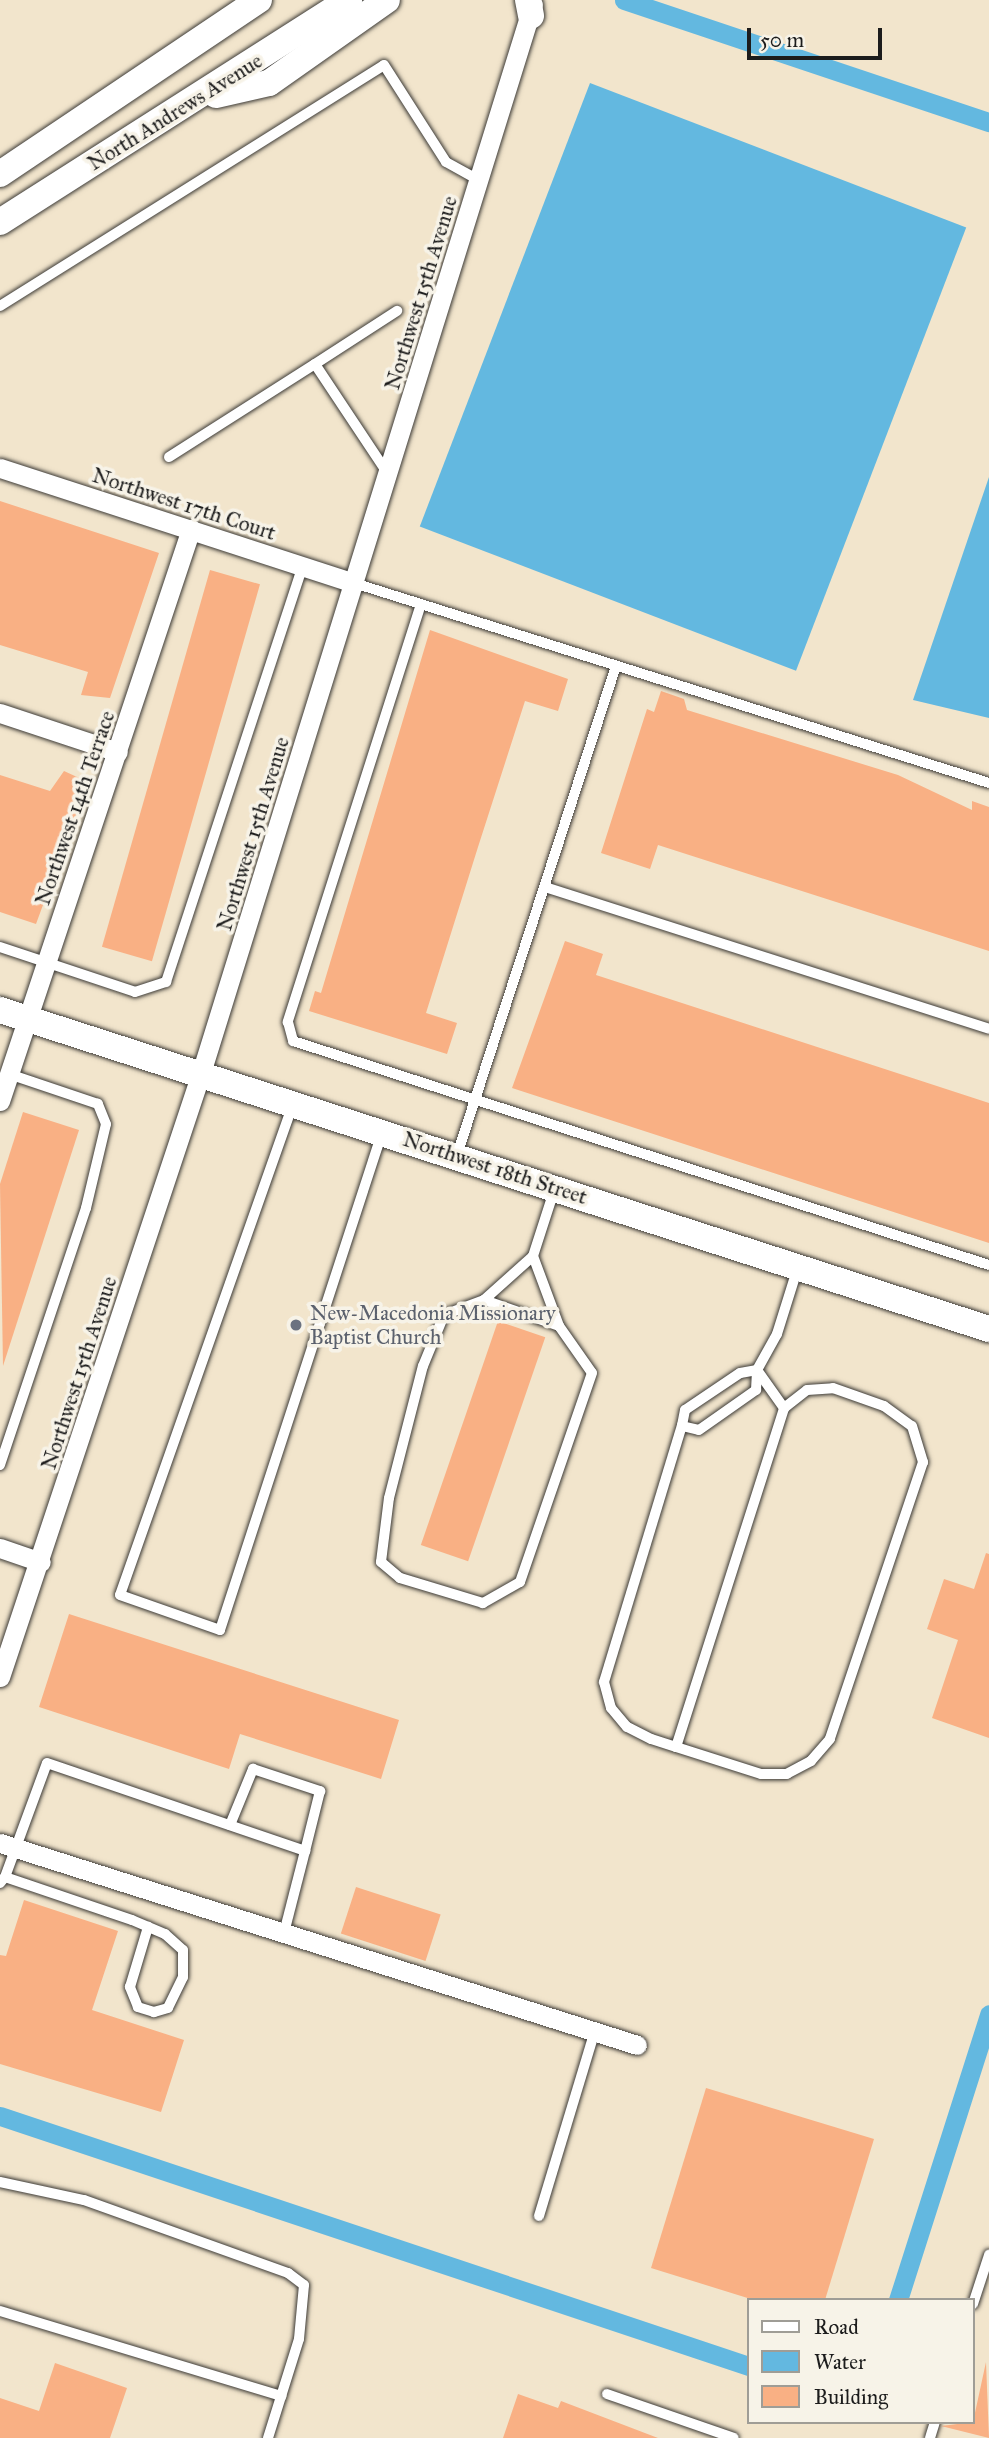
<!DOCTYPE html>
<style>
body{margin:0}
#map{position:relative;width:989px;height:2438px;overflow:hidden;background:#f2e5cc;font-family:"IM FELL Great Primer",serif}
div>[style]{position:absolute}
.water>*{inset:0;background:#63b8e0;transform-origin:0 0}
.canal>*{height:19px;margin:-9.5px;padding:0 9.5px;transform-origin:9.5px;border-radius:9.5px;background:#63b8e0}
.building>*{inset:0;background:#f9b084;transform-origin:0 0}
.roads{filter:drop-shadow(0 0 2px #3c3a36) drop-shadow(0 0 2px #3c3a36)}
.lane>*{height:10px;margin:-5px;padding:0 5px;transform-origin:5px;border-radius:5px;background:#fff}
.street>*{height:19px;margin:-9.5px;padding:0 9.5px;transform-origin:9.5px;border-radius:9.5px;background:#fff}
.secondary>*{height:26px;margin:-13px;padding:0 13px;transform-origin:13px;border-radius:13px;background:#fff}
.dots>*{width:19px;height:19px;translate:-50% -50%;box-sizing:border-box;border:4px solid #f7f3e8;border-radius:50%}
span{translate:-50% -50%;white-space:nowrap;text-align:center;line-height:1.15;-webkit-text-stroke:7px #f7f3e8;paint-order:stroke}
.street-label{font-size:21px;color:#1c1c1c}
.worship-label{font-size:21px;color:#5b616d}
.left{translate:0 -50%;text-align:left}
.legend{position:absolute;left:747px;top:2298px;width:228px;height:126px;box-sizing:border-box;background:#f7f3e8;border:2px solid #9f9d96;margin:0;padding:9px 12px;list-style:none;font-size:21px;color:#1c1c1c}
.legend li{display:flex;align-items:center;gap:14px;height:35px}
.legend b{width:35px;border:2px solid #9f9d96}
.scale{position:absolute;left:747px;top:28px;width:135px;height:32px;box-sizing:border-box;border:4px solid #1c1c1c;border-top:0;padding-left:9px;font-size:21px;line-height:24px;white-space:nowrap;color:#1c1c1c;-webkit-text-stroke:5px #f7f3e8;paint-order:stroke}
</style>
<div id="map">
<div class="water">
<i style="left:590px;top:83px;width:403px;height:475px;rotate:21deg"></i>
<i style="clip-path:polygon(989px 477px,989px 718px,913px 700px)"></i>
</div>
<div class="canal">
<i style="left:624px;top:0;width:385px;rotate:18.5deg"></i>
<i style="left:0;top:2116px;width:790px;rotate:18.46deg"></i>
<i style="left:898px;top:2300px;width:300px;rotate:-72.3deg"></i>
</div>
<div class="building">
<i style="clip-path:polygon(0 501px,159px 553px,110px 698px,81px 695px,88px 672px,0 645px)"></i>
<i style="left:210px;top:570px;width:52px;height:392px;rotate:16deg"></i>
<i style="clip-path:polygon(430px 630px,568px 679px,558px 711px,525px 701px,478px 847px,426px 1013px,457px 1023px,447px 1054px,309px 1011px,315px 991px,321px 993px)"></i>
<i style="clip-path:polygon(661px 691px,684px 699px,687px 710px,898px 775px,972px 810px,972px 801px,989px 807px,989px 951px,658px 845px,650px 869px,601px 853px,647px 709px,654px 712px)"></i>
<i style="clip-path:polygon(64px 771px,88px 782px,36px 924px,0 912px,0 775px,50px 791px)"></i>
<i style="clip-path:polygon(565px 941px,603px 954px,596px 975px,989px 1103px,989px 1243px,512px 1088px)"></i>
<i style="clip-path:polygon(23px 1112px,79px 1130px,3px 1366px,0 1184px)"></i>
<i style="left:498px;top:1321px;width:50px;height:237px;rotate:19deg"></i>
<i style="clip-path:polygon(986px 1553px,989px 1554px,989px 1738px,932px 1718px,958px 1640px,927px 1629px,944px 1579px,974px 1589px)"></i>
<i style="clip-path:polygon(69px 1614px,399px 1720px,381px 1779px,240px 1734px,229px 1769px,39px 1707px)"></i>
<i style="left:356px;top:1887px;width:89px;height:49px;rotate:18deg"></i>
<i style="clip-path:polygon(24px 1900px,118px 1931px,92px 2010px,184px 2040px,161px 2112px,0 2064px,0 1955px,6px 1956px)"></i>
<i style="clip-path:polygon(706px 2088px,874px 2139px,825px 2300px,754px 2300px,651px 2268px)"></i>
<i style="clip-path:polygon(986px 2362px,989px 2438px,941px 2426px,973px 2422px)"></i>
<i style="clip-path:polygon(55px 2363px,127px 2388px,110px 2438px,0 2438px,0 2398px,39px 2411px)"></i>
<i style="clip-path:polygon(518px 2394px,558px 2408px,561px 2401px,658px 2438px,503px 2438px)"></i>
</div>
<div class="roads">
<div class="lane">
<i style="left:0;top:306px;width:453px;rotate:-32.1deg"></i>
<i style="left:384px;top:65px;width:115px;rotate:57.4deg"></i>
<i style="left:446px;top:162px;width:38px;rotate:29deg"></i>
<i style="left:169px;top:457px;width:173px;rotate:-32.5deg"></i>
<i style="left:386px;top:471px;width:128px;rotate:-123.6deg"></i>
<i style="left:315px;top:364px;width:98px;rotate:-32.9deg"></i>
<i style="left:354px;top:583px;width:666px;rotate:17.48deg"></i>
<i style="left:421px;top:604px;width:439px;rotate:107.7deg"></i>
<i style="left:288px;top:1022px;width:20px;rotate:75deg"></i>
<i style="left:293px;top:1041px;width:731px;rotate:17.84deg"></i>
<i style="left:545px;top:887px;width:466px;rotate:17.7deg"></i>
<i style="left:0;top:947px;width:142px;rotate:18.4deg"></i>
<i style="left:135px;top:992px;width:33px;rotate:-18deg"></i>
<i style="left:166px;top:982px;width:438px;rotate:-71.8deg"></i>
<i style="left:292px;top:1107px;width:517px;rotate:109.42deg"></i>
<i style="left:120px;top:1595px;width:106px;rotate:19.3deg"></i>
<i style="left:220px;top:1630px;width:520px;rotate:-71.95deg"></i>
<i style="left:457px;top:1155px;width:514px;rotate:-71.99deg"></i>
<i style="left:533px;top:1256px;width:75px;rotate:69.6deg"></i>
<i style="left:559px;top:1326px;width:57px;rotate:54.9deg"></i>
<i style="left:592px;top:1373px;width:221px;rotate:109deg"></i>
<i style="left:520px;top:1582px;width:43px;rotate:150.4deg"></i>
<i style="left:483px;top:1603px;width:87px;rotate:-163.2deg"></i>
<i style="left:400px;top:1578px;width:25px;rotate:-140deg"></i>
<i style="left:381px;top:1562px;width:64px;rotate:-82.9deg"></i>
<i style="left:389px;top:1498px;width:136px;rotate:-75.6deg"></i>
<i style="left:423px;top:1366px;width:55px;rotate:-67.6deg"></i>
<i style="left:444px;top:1315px;width:43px;rotate:-20.6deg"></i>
<i style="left:484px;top:1300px;width:66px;rotate:-41.9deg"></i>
<i style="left:533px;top:1256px;width:68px;rotate:-72.1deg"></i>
<i style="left:484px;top:1300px;width:79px;rotate:19.1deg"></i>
<i style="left:757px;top:1370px;width:17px;rotate:170deg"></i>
<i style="left:740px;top:1373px;width:66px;rotate:146.1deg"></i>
<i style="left:685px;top:1410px;width:16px;rotate:101deg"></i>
<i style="left:682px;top:1426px;width:17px;rotate:13deg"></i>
<i style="left:699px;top:1430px;width:70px;rotate:-35.1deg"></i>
<i style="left:756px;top:1390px;width:20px;rotate:-87deg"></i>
<i style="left:757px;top:1370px;width:41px;rotate:-60.9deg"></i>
<i style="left:777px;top:1334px;width:67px;rotate:-72.6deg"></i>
<i style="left:757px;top:1370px;width:47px;rotate:54.6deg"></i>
<i style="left:0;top:1465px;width:271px;rotate:-71.5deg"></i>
<i style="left:86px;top:1208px;width:86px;rotate:-76.6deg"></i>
<i style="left:106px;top:1124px;width:22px;rotate:-112deg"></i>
<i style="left:98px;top:1104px;width:94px;rotate:-161.4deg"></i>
<i style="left:676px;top:1747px;width:356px;rotate:-72.3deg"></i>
<i style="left:784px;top:1408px;width:29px;rotate:-38deg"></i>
<i style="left:807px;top:1390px;width:26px;rotate:-4deg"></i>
<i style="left:833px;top:1388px;width:54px;rotate:19.4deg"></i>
<i style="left:884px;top:1406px;width:34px;rotate:36deg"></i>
<i style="left:912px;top:1426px;width:38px;rotate:73deg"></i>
<i style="left:923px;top:1462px;width:292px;rotate:108.6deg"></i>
<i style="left:830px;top:1739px;width:29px;rotate:131deg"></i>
<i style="left:811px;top:1761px;width:27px;rotate:152deg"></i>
<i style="left:787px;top:1774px;width:26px;rotate:180deg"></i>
<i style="left:761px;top:1774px;width:89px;rotate:-162.4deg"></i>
<i style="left:676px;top:1747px;width:26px;rotate:-162deg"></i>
<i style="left:651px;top:1739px;width:27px;rotate:-153deg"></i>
<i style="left:627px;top:1727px;width:25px;rotate:-130deg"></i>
<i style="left:611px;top:1708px;width:27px;rotate:-105deg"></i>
<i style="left:604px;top:1682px;width:268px;rotate:-73.1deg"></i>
<i style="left:230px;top:1825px;width:61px;rotate:-67.7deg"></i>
<i style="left:253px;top:1769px;width:71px;rotate:18.2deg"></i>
<i style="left:320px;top:1791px;width:62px;rotate:104deg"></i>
<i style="left:5px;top:1877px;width:121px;rotate:-69.8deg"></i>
<i style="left:47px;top:1763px;width:273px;rotate:18.8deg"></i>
<i style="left:305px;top:1851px;width:85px;rotate:104.4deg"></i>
<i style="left:0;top:1883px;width:8px;rotate:-50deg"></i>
<i style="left:5px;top:1877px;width:134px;rotate:18.7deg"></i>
<i style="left:132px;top:1920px;width:36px;rotate:23deg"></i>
<i style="left:165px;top:1934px;width:24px;rotate:42deg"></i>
<i style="left:183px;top:1950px;width:27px;rotate:90deg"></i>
<i style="left:183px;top:1977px;width:34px;rotate:116deg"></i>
<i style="left:168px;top:2008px;width:15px;rotate:164deg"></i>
<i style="left:154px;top:2012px;width:17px;rotate:-163deg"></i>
<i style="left:138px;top:2007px;width:22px;rotate:-112deg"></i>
<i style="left:130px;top:1987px;width:63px;rotate:-73.3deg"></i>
<i style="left:0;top:2182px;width:86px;rotate:12.1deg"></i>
<i style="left:84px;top:2200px;width:217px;rotate:19.7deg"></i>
<i style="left:288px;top:2273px;width:20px;rotate:37deg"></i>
<i style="left:304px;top:2285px;width:54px;rotate:95.3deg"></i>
<i style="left:299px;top:2339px;width:104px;rotate:107.4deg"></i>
<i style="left:539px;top:2216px;width:193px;rotate:-73.2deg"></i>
<i style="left:973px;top:2304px;width:52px;rotate:-71.9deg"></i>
<i style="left:0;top:2311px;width:294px;rotate:16.8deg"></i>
<i style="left:607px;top:2394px;width:134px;rotate:19.1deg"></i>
<i style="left:930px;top:2438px;width:17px;rotate:-73deg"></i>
</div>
<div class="street">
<i style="left:0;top:468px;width:372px;rotate:18deg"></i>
<i style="left:0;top:713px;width:124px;rotate:18.3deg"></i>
<i style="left:0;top:1101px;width:603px;rotate:-71.54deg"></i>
<i style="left:0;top:1548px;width:43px;rotate:18.9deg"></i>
<i style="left:0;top:1677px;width:637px;rotate:-71.59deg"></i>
<i style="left:201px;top:1073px;width:1119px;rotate:-72.75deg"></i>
<i style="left:0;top:1843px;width:668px;rotate:17.59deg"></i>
</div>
<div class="secondary">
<i style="left:528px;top:0;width:16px;rotate:79deg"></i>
<i style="left:216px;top:95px;width:54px;rotate:-12.8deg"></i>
<i style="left:269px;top:83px;width:144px;rotate:-35.1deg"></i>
<i style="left:0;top:174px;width:312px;rotate:-33.9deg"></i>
<i style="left:0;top:222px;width:414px;rotate:-32.5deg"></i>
<i style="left:0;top:1010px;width:1039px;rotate:17.88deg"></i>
</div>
</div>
<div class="dots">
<i style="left:296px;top:1325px;background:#6b7280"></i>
</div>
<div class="street-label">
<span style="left:175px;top:112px;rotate:-32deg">North Andrews Avenue</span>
<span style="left:421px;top:293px;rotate:-73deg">Northwest 15th Avenue</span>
<span style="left:184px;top:504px;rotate:18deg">Northwest 17th Court</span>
<span style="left:75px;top:808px;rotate:-71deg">Northwest 14th Terrace</span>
<span style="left:253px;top:834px;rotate:-73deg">Northwest 15th Avenue</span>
<span style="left:495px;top:1168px;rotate:18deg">Northwest 18th Street</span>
<span style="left:79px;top:1373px;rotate:-72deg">Northwest 15th Avenue</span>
</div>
<div class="worship-label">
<span class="left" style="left:310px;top:1325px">New-Macedonia Missionary<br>Baptist Church</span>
</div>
<ul class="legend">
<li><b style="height:9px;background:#fff"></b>Road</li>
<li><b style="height:19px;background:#63b8e0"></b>Water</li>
<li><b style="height:19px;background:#f9b084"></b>Building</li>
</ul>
<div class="scale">50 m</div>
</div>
